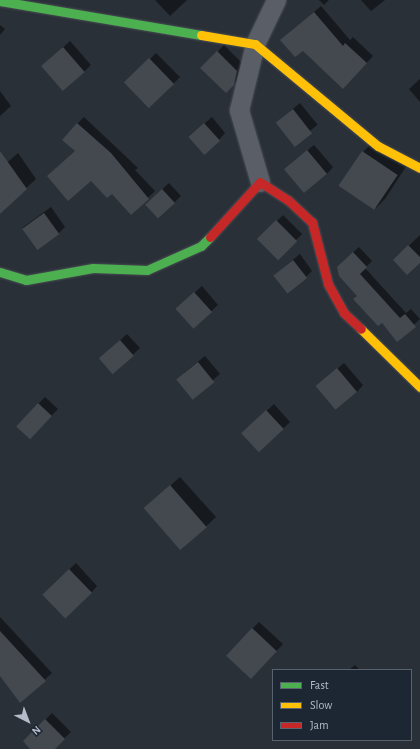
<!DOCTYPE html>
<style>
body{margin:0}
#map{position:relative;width:420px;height:749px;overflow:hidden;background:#2a3038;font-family:"Alegreya Sans",sans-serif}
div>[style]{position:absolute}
.shadow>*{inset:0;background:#0007;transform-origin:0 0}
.building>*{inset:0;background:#444950;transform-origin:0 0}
.roads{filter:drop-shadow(0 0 1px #484c53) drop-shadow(0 0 1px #484c53)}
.street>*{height:19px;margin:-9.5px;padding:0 9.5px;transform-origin:9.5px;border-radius:9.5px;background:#5a5e66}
.fast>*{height:9px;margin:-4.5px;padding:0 4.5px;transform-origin:4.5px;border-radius:4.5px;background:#4caf50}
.slow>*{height:9px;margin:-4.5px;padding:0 4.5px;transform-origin:4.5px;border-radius:4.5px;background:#ffc107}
.jam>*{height:9px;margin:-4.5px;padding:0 4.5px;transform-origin:4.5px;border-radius:4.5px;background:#c62828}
span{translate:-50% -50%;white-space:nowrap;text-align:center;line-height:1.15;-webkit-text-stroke:3px #1d2633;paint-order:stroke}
.legend{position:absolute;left:272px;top:669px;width:140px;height:72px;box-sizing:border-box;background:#1d2633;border:1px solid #59626f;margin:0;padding:5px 7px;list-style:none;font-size:12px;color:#b4bcc9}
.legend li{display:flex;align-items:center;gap:8px;height:20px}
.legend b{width:20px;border:1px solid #59626f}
.north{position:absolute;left:8px;top:701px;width:40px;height:40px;-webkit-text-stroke:3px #1d2633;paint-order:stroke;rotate:138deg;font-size:11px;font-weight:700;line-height:16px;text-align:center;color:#b4bcc9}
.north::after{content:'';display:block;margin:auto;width:14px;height:18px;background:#b4bcc9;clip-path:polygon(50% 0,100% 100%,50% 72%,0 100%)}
</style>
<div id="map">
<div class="shadow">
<i style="clip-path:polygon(155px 0,187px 0,170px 16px)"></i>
<i style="clip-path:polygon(319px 0,329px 0,324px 5px)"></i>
<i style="clip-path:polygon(361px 0,385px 0,371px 11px)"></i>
<i style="clip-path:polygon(321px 6px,350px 40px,353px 37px,373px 56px,350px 81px,288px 34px)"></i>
<i style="clip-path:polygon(0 25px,5px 29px,0 35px)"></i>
<i style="clip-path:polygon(70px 41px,91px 65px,84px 72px,49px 60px)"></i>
<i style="clip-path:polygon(224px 45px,243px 64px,240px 77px,226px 92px,202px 68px)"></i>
<i style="left:156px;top:53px;width:34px;height:42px;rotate:45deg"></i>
<i style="clip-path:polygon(420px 79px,420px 102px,409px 89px)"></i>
<i style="clip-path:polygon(0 91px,11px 106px,0 116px)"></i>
<i style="left:300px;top:103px;width:28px;height:30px;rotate:51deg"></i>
<i style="clip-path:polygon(84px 117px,138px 168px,135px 170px,155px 191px,131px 214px,76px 151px,77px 124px)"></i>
<i style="clip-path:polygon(212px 117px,225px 133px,219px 140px,189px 137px)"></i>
<i style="clip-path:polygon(372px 143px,407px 165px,385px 199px,376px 208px,363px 152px)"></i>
<i style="clip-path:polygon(314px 145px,333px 167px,327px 174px,292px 163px)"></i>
<i style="clip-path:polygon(18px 153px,36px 179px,0 213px,0 169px)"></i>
<i style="clip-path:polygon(169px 183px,181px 196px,159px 218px,153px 198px)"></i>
<i style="clip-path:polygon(51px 207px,65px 227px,58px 234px,22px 228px)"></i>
<i style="left:283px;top:215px;width:27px;height:35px;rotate:45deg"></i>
<i style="clip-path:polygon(420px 235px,420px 261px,394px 260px)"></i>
<i style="clip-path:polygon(359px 247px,372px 261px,365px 268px,406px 313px,411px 309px,420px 319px,397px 340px,358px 296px,344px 261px)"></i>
<i style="clip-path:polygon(300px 254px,312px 271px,306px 277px,274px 275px)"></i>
<i style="clip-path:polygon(202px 286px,218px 305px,193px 328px,183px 303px)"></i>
<i style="clip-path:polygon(127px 334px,140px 348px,114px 373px,107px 352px)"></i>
<i style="clip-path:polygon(205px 356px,220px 374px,192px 398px,184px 373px)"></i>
<i style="clip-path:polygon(344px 363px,363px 385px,357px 392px,324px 380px)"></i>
<i style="clip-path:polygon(45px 397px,58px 409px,37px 431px,38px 404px)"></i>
<i style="clip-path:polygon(274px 404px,290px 422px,283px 429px,249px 427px)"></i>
<i style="clip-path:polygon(180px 477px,216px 517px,181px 550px,154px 500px)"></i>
<i style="clip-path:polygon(76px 563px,97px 586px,91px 593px,50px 588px)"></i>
<i style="clip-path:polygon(0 617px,52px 673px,20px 702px,0 675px)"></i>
<i style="clip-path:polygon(259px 622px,283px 644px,258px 671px,252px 629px)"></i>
<i style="clip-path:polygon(355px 665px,360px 670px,349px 670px)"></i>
<i style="clip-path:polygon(52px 713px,71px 732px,53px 749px,32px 749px,24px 741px)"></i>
</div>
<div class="building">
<i style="clip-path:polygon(314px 12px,343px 46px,345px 43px,367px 63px,343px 89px,303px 51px,295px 57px,280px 40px)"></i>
<i style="left:63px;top:47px;width:33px;height:29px;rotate:49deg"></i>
<i style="clip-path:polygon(217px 51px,237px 71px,234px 85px,226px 93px,200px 68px)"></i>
<i style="left:149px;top:58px;width:36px;height:35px;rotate:46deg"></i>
<i style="left:293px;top:109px;width:31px;height:22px;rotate:52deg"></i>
<i style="clip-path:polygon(77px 123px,111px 153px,149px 199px,131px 215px,112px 194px,107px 198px,91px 181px,68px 201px,47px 176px,75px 151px,62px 140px)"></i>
<i style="left:204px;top:123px;width:24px;height:21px;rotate:48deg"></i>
<i style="left:307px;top:150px;width:31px;height:30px;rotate:50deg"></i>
<i style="clip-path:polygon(0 151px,27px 189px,0 214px)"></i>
<i style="left:362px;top:151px;width:43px;height:42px;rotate:34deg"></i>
<i style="left:162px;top:189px;width:19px;height:23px;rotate:47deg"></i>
<i style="left:44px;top:213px;width:26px;height:27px;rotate:54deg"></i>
<i style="left:276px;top:220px;width:30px;height:27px;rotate:45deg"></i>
<i style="clip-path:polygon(408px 245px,420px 257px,420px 263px,407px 275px,393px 260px)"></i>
<i style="clip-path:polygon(353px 252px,367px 267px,360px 274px,400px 318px,405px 314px,416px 327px,397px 342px,382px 323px,378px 326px,353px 299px,357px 296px,339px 276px,337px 267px)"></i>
<i style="left:293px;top:260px;width:23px;height:25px;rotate:52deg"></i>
<i style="left:194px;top:292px;width:27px;height:25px;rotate:48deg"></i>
<i style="left:120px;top:340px;width:21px;height:28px;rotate:49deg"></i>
<i style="left:198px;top:362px;width:26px;height:28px;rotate:51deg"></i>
<i style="left:337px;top:368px;width:31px;height:28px;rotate:50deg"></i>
<i style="left:38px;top:403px;width:19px;height:32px;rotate:43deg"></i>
<i style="left:266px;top:410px;width:26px;height:34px;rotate:47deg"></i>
<i style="left:170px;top:485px;width:56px;height:35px;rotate:49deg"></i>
<i style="left:69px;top:569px;width:33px;height:37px;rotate:46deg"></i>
<i style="left:252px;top:628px;width:34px;height:38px;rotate:43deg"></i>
<i style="clip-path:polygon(0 631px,46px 681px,20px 703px,0 676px)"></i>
<i style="clip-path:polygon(45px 719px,65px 739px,55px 749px,30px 749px,23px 741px)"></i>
</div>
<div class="roads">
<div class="street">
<i style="left:260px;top:182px;width:75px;rotate:-106.3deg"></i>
<i style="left:239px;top:110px;width:68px;rotate:-76.4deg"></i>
<i style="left:255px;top:44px;width:49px;rotate:-64.5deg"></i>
</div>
<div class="fast">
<i style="left:0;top:1px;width:204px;rotate:9.6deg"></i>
<i style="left:0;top:272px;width:27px;rotate:17deg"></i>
<i style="left:26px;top:280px;width:68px;rotate:-10.2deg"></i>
<i style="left:93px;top:268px;width:54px;rotate:2.1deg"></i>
<i style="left:147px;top:270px;width:59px;rotate:-24deg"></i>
<i style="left:201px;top:246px;width:13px;rotate:-45deg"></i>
</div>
<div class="slow">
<i style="left:201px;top:35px;width:55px;rotate:9.5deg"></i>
<i style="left:255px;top:44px;width:160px;rotate:39.7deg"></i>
<i style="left:378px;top:146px;width:47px;rotate:27.6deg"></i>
<i style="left:361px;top:329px;width:83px;rotate:44.5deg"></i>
</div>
<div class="jam">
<i style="left:210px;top:237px;width:74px;rotate:-47.7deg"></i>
<i style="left:260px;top:182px;width:33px;rotate:33deg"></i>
<i style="left:288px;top:200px;width:33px;rotate:43deg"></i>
<i style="left:312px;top:222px;width:64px;rotate:75.5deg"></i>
<i style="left:328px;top:284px;width:33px;rotate:61deg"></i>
<i style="left:344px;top:313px;width:23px;rotate:43deg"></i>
</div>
</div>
<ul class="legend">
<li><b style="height:5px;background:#4caf50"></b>Fast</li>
<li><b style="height:5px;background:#ffc107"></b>Slow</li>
<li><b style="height:5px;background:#c62828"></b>Jam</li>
</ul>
<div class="north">N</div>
</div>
